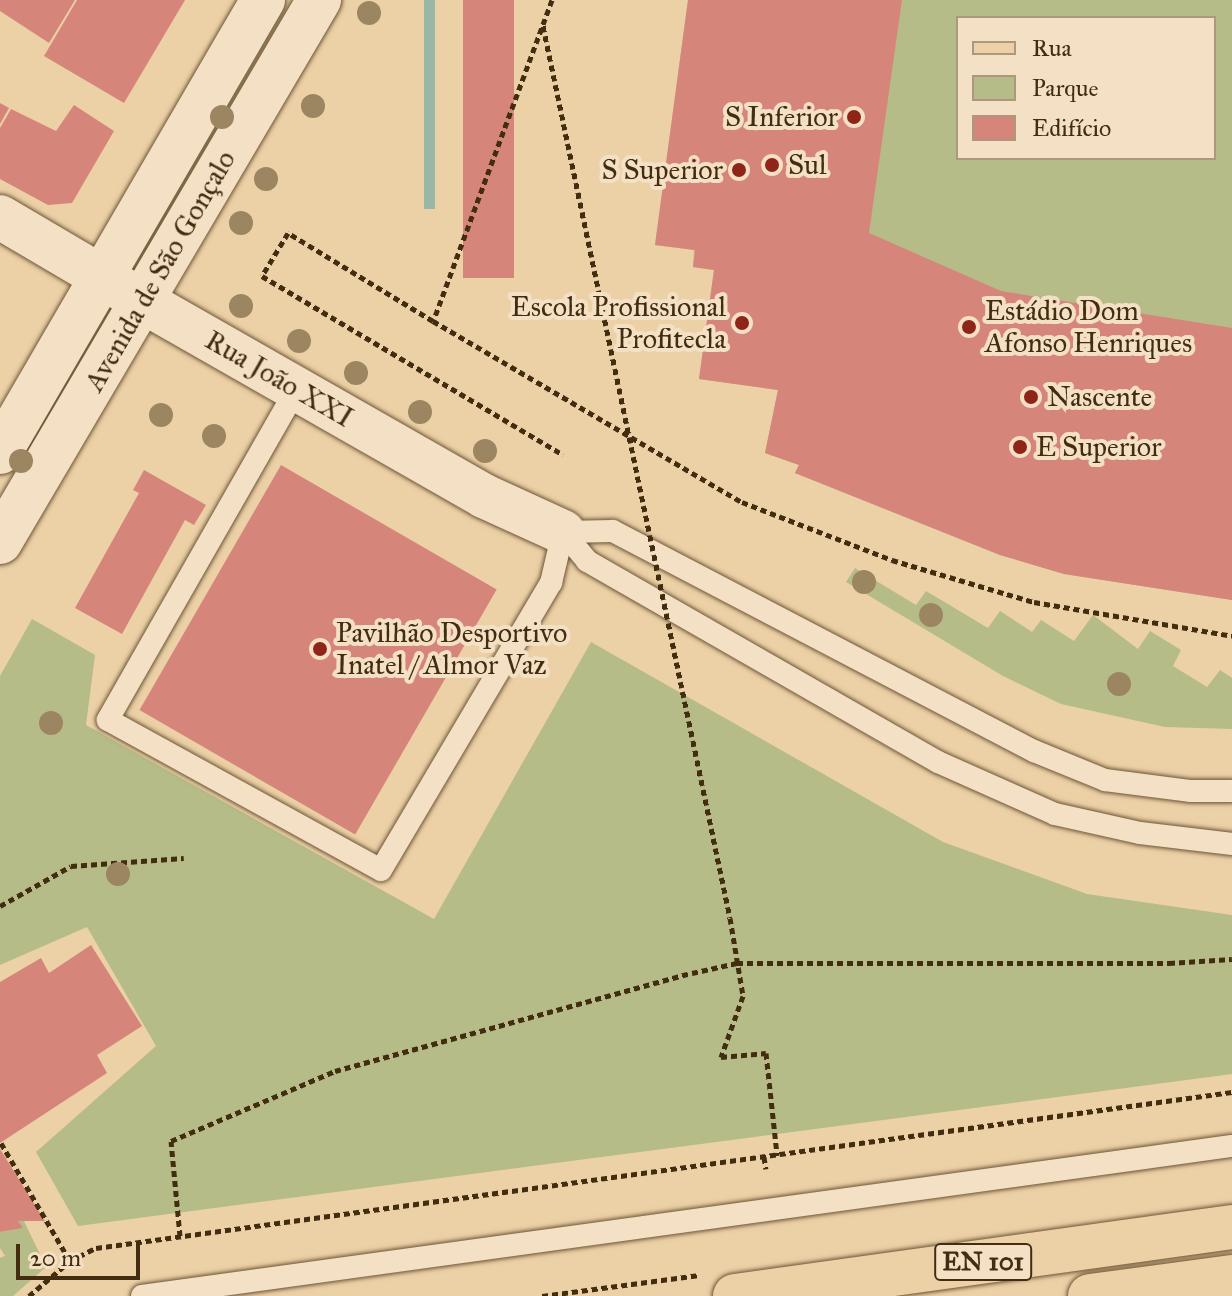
<!DOCTYPE html>
<meta charset="utf-8">
<style>
body{margin:0}
#map{position:relative;width:1232px;height:1296px;overflow:hidden;background:#ecd0a6;font-family:"IM FELL Great Primer",serif}
div>[style]{position:absolute}
.green>*{inset:0;background:#b6bc88}
.water>*{inset:0;background:#99b7a7;transform-origin:0 0}
.building>*{inset:0;background:#d6857a;transform-origin:0 0}
.path>*{height:5px;margin-top:-2.5px;transform-origin:0;background:repeating-linear-gradient(90deg,#432d11 0 6px,transparent 0 10px)}
.roads{filter:drop-shadow(0 0 2px #6d5636) drop-shadow(0 0 2px #6d5636)}
.service>*{height:22px;margin:-11px;padding:0 11px;transform-origin:11px;border-radius:11px;background:#f3e0c5}
.minor>*{height:44px;margin:-22px;padding:0 22px;transform-origin:22px;border-radius:22px;background:#f3e0c5}
.tertiary>*{height:44px;margin:-22px;padding:0 22px;transform-origin:22px;border-radius:22px;background:#f3e0c5}
.primary>*{height:44px;margin:-22px;padding:0 22px;transform-origin:22px;border-radius:22px;background:#ecd0a6}
.path-bridge>*{height:5px;margin-top:-2.5px;transform-origin:0;background:repeating-linear-gradient(90deg,#432d11 0 6px,transparent 0 10px)}
.trees>*{width:24px;height:24px;margin:-12px;border-radius:50%;background:#9c8661}
.dots>*{width:22px;height:22px;translate:-50% -50%;box-sizing:border-box;border:4px solid #f3e0c5;border-radius:50%}
span{translate:-50% -50%;white-space:nowrap;text-align:center;line-height:1.15;-webkit-text-stroke:8px #f3e0c5;paint-order:stroke}
.shield-label span{padding:2px 6px;background:#f3e0c5;border:2px solid;border-radius:6px;-webkit-text-stroke-width:0}
.shield-label{font-size:26px;color:#432d11;font-weight:700}
.poi-label{font-size:28px;color:#432d11}
.right{translate:-100% -50%;text-align:right}
.left{translate:0 -50%;text-align:left}
.street-label{font-size:28px;color:#432d11}
.legend{position:absolute;left:956px;top:16px;width:260px;height:144px;box-sizing:border-box;background:#f3e0c5;border:2px solid #ad987d;margin:0;padding:10px 14px;list-style:none;font-size:24px;color:#432d11}
.legend li{display:flex;align-items:center;gap:16px;height:40px}
.legend b{width:40px;border:2px solid #ad987d}
.scale{position:absolute;left:16px;top:1244px;width:124px;height:36px;box-sizing:border-box;border:4px solid #432d11;border-top:0;padding-left:10px;font-size:24px;line-height:28px;white-space:nowrap;color:#432d11;-webkit-text-stroke:6px #f3e0c5;paint-order:stroke}
</style>
<div id="map">
<div class="green">
<i style="clip-path:polygon(evenodd,688px 0,1232px 0,1232px 600px,1064px 574px,1000px 555px,795px 473px,799px 465px,765px 453px,778px 390px,699px 379px,714px 270px,693px 267px,694px 250px,655px 245px,688px 0,958px 18px,1214px 18px,1214px 158px,958px 158px,958px 18px)"></i>
<i style="clip-path:polygon(855px 568px,916px 605px,926px 591px,988px 628px,1000px 611px,1032px 632px,1041px 620px,1074px 641px,1093px 615px,1138px 649px,1150px 631px,1181px 650px,1173px 666px,1207px 687px,1220px 670px,1232px 678px,1232px 729px,1165px 727px,1061px 704px,1003px 676px,846px 582px)"></i>
<i style="clip-path:polygon(32px 619px,95px 655px,86px 725px,434px 919px,591px 642px,943px 842px,1087px 894px,1232px 915px,1232px 1074px,78px 1226px,36px 1152px,156px 1046px,87px 927px,0 965px,0 676px)"></i>
<i style="clip-path:polygon(18px 1221px,24px 1221px,46px 1267px,13px 1296px,0 1296px,0 1258px,5px 1256px,0 1248px,0 1232px,22px 1228px)"></i>
</div>
<div class="water">
<i style="left:424px;top:0;width:11px;height:209px"></i>
</div>
<div class="building">
<i style="clip-path:polygon(0 0,75px 0,49px 43px,0 11px)"></i>
<i style="clip-path:polygon(77px 0,185px 0,124px 103px,44px 56px)"></i>
<i style="left:463px;top:0;width:51px;height:278px"></i>
<i style="clip-path:polygon(688px 0,902px 0,869px 233px,1001px 291px,1232px 328px,1232px 600px,1064px 574px,1000px 555px,795px 473px,799px 465px,765px 453px,778px 390px,699px 379px,714px 270px,693px 267px,695px 250px,655px 245px)"></i>
<i style="clip-path:polygon(0 103px,9px 108px,0 124px)"></i>
<i style="clip-path:polygon(74px 105px,114px 131px,72px 203px,48px 205px,0 179px,0 128px,11px 109px,56px 131px)"></i>
<i style="left:281px;top:465px;width:249px;height:283px;rotate:30deg"></i>
<i style="clip-path:polygon(144px 470px,206px 505px,194px 525px,185px 520px,122px 634px,75px 608px,139px 493px,133px 490px)"></i>
<i style="clip-path:polygon(91px 945px,142px 1026px,97px 1055px,107px 1073px,0 1143px,0 982px,41px 958px,49px 973px)"></i>
<i style="clip-path:polygon(0 1149px,45px 1221px,18px 1221px,23px 1228px,0 1232px)"></i>
</div>
<div class="path">
<i style="left:552px;top:0;width:342px;rotate:110.3deg"></i>
<i style="left:433px;top:321px;width:170px;rotate:-148.7deg"></i>
<i style="left:288px;top:233px;width:50px;rotate:121.2deg"></i>
<i style="left:262px;top:276px;width:350px;rotate:30.7deg"></i>
<i style="left:433px;top:321px;width:358px;rotate:30.4deg"></i>
<i style="left:742px;top:502px;width:161px;rotate:21.1deg"></i>
<i style="left:892px;top:560px;width:148px;rotate:16.5deg"></i>
<i style="left:1034px;top:602px;width:201px;rotate:9.7deg"></i>
<i style="left:0;top:906px;width:81px;rotate:-29.4deg"></i>
<i style="left:71px;top:866px;width:113px;rotate:-4deg"></i>
<i style="left:730px;top:918px;width:79px;rotate:80.5deg"></i>
<i style="left:743px;top:996px;width:65px;rotate:109.8deg"></i>
<i style="left:721px;top:1057px;width:45px;rotate:-5.1deg"></i>
<i style="left:766px;top:1053px;width:103px;rotate:83.8deg"></i>
<i style="left:1px;top:1143px;width:137px;rotate:59.7deg"></i>
<i style="left:764px;top:1157px;width:12px;rotate:81deg"></i>
<i style="left:180px;top:1236px;width:95px;rotate:-95.4deg"></i>
<i style="left:171px;top:1141px;width:178px;rotate:-23.1deg"></i>
<i style="left:335px;top:1071px;width:370px;rotate:-15.4deg"></i>
<i style="left:692px;top:973px;width:46px;rotate:-12.5deg"></i>
<i style="left:737px;top:963px;width:432px"></i>
<i style="left:1169px;top:963px;width:63px;rotate:-3.6deg"></i>
<i style="left:29px;top:1296px;width:54px;rotate:-40.5deg"></i>
<i style="left:70px;top:1261px;width:29px;rotate:-27deg"></i>
<i style="left:96px;top:1248px;width:1147px;rotate:-7.82deg"></i>
<i style="left:542px;top:1296px;width:159px;rotate:-7.6deg"></i>
</div>
<div class="roads">
<div class="service">
<i style="left:297px;top:388px;width:382px;rotate:119.7deg"></i>
<i style="left:108px;top:720px;width:311px;rotate:28.8deg"></i>
<i style="left:381px;top:870px;width:334px;rotate:-59.4deg"></i>
<i style="left:551px;top:583px;width:52px;rotate:-76.8deg"></i>
<i style="left:563px;top:532px;width:38px;rotate:50deg"></i>
<i style="left:587px;top:561px;width:404px;rotate:29.8deg"></i>
<i style="left:938px;top:762px;width:128px;rotate:24deg"></i>
<i style="left:1055px;top:814px;width:87px;rotate:12.6deg"></i>
<i style="left:1140px;top:833px;width:93px;rotate:6.8deg"></i>
<i style="left:563px;top:532px;width:50px;rotate:-1.1deg"></i>
<i style="left:613px;top:531px;width:475px;rotate:27.6deg"></i>
<i style="left:1034px;top:751px;width:77px;rotate:22.2deg"></i>
<i style="left:1105px;top:780px;width:87px;rotate:7.3deg"></i>
<i style="left:1191px;top:791px;width:41px"></i>
<i style="left:142px;top:1296px;width:1100px;rotate:-7.84deg"></i>
</div>
<div class="minor">
<i style="left:0;top:217px;width:158px;rotate:30.5deg"></i>
</div>
<div class="tertiary">
<i style="left:144px;top:302px;width:391px;rotate:29.7deg"></i>
<i style="left:484px;top:496px;width:87px;rotate:24.5deg"></i>
<i style="left:0;top:452px;width:523px;rotate:-59.81deg"></i>
<i style="left:0;top:542px;width:629px;rotate:-59.52deg"></i>
</div>
<div class="primary">
<i style="left:735px;top:1296px;width:502px;rotate:-7.9deg"></i>
<i style="left:1090px;top:1296px;width:143px;rotate:-7.6deg"></i>
</div>
</div>
<div class="path-bridge">
<i style="left:543px;top:26px;width:911px;rotate:78.16deg"></i>
</div>
<div class="trees">
<i style="left:369px;top:13px"></i>
<i style="left:313px;top:106px"></i>
<i style="left:222px;top:117px"></i>
<i style="left:266px;top:179px"></i>
<i style="left:241px;top:223px"></i>
<i style="left:241px;top:306px"></i>
<i style="left:299px;top:341px"></i>
<i style="left:356px;top:373px"></i>
<i style="left:420px;top:412px"></i>
<i style="left:161px;top:415px"></i>
<i style="left:214px;top:436px"></i>
<i style="left:485px;top:451px"></i>
<i style="left:21px;top:461px"></i>
<i style="left:864px;top:582px"></i>
<i style="left:931px;top:615px"></i>
<i style="left:1119px;top:684px"></i>
<i style="left:51px;top:723px"></i>
<i style="left:118px;top:874px"></i>
</div>
<div class="dots">
<i style="left:854px;top:117px;background:#8f2418"></i>
<i style="left:772px;top:165px;background:#8f2418"></i>
<i style="left:739px;top:170px;background:#8f2418"></i>
<i style="left:742px;top:323px;background:#8f2418"></i>
<i style="left:969px;top:327px;background:#8f2418"></i>
<i style="left:1031px;top:397px;background:#8f2418"></i>
<i style="left:1020px;top:447px;background:#8f2418"></i>
<i style="left:320px;top:649px;background:#8f2418"></i>
</div>
<div class="shield-label">
<span style="left:983px;top:1262px">EN 101</span>
</div>
<div class="poi-label">
<span class="right" style="left:838px;top:117px">S Inferior</span>
<span class="left" style="left:788px;top:165px">Sul</span>
<span class="right" style="left:723px;top:170px">S Superior</span>
<span class="right" style="left:726px;top:323px">Escola Profissional<br>Profitecla</span>
<span class="left" style="left:985px;top:327px">Estádio Dom<br>Afonso Henriques</span>
<span class="left" style="left:1047px;top:397px">Nascente</span>
<span class="left" style="left:1036px;top:447px">E Superior</span>
<span class="left" style="left:336px;top:649px">Pavilhão Desportivo<br>Inatel / Almor Vaz</span>
</div>
<div class="street-label">
<span style="left:160px;top:271px;rotate:-60deg">Avenida de São Gonçalo</span>
<span style="left:279px;top:379px;rotate:30deg">Rua João XXI</span>
</div>
<ul class="legend">
<li><b style="height:10px;background:#ecd0a6"></b>Rua</li>
<li><b style="height:22px;background:#b6bc88"></b>Parque</li>
<li><b style="height:22px;background:#d6857a"></b>Edifício</li>
</ul>
<div class="scale">20 m</div>
</div>
